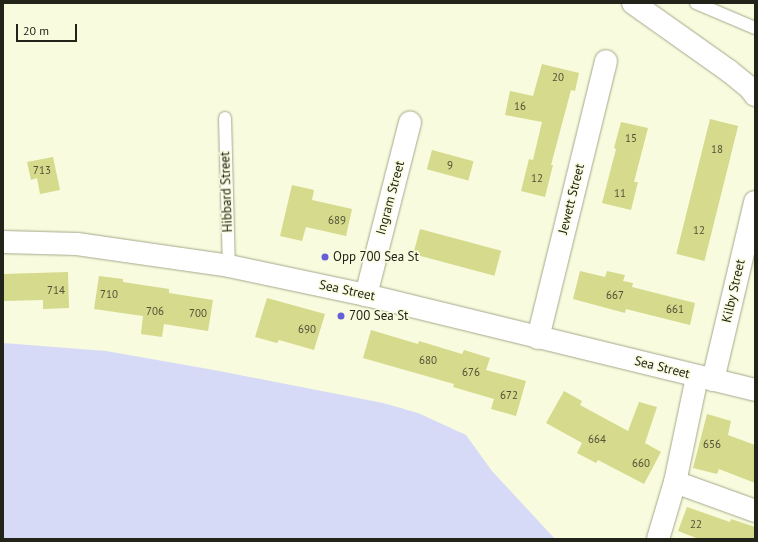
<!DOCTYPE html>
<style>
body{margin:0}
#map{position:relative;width:758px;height:542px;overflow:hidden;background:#f8fbdd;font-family:"PT Sans",sans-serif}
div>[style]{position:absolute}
.water>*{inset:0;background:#d7daf7}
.building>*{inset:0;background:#d5da8c;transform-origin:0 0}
.roads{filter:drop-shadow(0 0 1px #a6a88d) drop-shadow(0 0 1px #a6a88d)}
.lane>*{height:12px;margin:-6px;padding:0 6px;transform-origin:6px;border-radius:6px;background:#fff}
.street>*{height:22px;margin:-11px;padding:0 11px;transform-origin:11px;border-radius:11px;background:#fff}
.secondary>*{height:22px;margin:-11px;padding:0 11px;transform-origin:11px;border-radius:11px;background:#fff}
.dots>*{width:11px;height:11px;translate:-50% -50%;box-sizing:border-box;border:2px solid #f8fbdd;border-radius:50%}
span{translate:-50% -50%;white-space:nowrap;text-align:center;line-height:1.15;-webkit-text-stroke:3px #f8fbdd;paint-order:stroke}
.number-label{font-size:11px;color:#505236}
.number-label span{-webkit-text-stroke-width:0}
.street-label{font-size:13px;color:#232419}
.poi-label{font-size:13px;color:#232419}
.left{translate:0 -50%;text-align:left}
.frame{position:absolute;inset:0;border:4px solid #232419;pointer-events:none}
.scale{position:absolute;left:16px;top:24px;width:61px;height:18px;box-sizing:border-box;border:2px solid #232419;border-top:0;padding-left:5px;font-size:12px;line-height:14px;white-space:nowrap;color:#232419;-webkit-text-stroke:3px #f8fbdd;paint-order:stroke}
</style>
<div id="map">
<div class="water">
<i style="clip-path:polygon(3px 343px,106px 351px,214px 370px,383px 403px,418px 413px,466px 435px,492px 471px,555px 539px,3px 539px)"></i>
</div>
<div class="building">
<i style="clip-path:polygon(542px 64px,579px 73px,575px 91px,571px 90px,551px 165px,553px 165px,545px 197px,521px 191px,529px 159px,533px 160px,542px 122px,505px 115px,510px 91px,533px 96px)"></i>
<i style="left:710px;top:119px;width:29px;height:139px;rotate:14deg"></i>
<i style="clip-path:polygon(621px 122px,648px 128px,634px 182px,638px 182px,631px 210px,602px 203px,616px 149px,614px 148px)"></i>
<i style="left:432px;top:150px;width:43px;height:20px;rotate:15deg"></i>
<i style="clip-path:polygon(53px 157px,60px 190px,40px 194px,37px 178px,31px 180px,27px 162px)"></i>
<i style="clip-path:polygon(292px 185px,314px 190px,312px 200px,352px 209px,346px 236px,306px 227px,302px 241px,280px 236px)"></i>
<i style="left:420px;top:229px;width:84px;height:26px;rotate:15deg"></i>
<i style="clip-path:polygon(580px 271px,605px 277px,607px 271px,625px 275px,623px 281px,633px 283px,632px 287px,695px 303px,690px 325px,626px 309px,625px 313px,573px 299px)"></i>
<i style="clip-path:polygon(68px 272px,69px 308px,43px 309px,43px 300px,3px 301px,3px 274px)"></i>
<i style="clip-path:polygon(99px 276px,123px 279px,123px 282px,169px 289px,169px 293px,213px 300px,208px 331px,164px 324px,162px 337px,141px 334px,143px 316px,94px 309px)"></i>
<i style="clip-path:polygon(267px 298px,325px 314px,314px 350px,279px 340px,277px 343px,255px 337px)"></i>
<i style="clip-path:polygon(371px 330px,418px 344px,419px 341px,462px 354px,464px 350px,490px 358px,486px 370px,526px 381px,516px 416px,491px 409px,494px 399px,453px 387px,454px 384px,363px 358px)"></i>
<i style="clip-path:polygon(564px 391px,582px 401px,580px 405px,628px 431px,639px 402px,657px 407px,645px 443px,661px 452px,644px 484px,598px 460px,596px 463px,577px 453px,582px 443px,546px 423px)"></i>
<i style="clip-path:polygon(707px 414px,731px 421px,728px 435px,755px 445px,755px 483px,719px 469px,717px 474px,693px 468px)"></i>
<i style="clip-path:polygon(687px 507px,730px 522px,731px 519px,755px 527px,755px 539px,699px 539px,678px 531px)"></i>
</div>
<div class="roads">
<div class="lane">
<i style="left:696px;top:3px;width:64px;rotate:23deg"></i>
<i style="left:225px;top:118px;width:148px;rotate:88.5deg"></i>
</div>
<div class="street">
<i style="left:633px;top:3px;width:118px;rotate:35.3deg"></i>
<i style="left:729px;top:71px;width:26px;rotate:39deg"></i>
<i style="left:749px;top:87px;width:10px;rotate:53deg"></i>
<i style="left:366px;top:295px;width:178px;rotate:-75.7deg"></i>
<i style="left:538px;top:338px;width:285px;rotate:-76.2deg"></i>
<i style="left:697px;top:377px;width:107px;rotate:101.8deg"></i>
<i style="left:675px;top:482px;width:85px;rotate:19.9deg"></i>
<i style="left:713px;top:380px;width:183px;rotate:-76.7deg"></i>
<i style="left:658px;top:539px;width:59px;rotate:-73.4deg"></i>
</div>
<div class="secondary">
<i style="left:3px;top:242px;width:74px;rotate:1.5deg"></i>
<i style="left:77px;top:244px;width:154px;rotate:8.2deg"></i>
<i style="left:229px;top:266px;width:140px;rotate:12deg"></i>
<i style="left:366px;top:295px;width:400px;rotate:13.7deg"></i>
</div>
</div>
<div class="dots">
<i style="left:325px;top:257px;background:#665ed7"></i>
<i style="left:341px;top:316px;background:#665ed7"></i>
</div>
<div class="number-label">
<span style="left:558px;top:77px">20</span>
<span style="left:520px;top:106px">16</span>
<span style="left:631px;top:138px">15</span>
<span style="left:717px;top:149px">18</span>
<span style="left:450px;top:165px">9</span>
<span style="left:42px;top:170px">713</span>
<span style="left:537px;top:178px">12</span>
<span style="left:620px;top:193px">11</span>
<span style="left:337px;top:220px">689</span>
<span style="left:699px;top:230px">12</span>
<span style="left:56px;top:290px">714</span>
<span style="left:109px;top:294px">710</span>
<span style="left:615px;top:295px">667</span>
<span style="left:675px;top:309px">661</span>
<span style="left:155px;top:311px">706</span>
<span style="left:198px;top:313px">700</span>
<span style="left:307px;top:329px">690</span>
<span style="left:428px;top:360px">680</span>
<span style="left:471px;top:372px">676</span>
<span style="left:509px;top:395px">672</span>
<span style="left:597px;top:439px">664</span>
<span style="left:712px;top:444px">656</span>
<span style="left:641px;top:463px">660</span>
<span style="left:696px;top:524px">22</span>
</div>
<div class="street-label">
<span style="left:227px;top:192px;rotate:-92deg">Hibbard Street</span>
<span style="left:391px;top:198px;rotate:-75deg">Ingram Street</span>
<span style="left:572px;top:199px;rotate:-76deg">Jewett Street</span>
<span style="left:347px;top:291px;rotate:12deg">Sea Street</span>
<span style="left:734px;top:291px;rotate:-77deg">Kilby Street</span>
<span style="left:662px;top:368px;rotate:14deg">Sea Street</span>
</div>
<div class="poi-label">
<span class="left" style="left:333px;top:257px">Opp 700 Sea St</span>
<span class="left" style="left:349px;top:316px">700 Sea St</span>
</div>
<div class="frame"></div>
<div class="scale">20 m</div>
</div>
